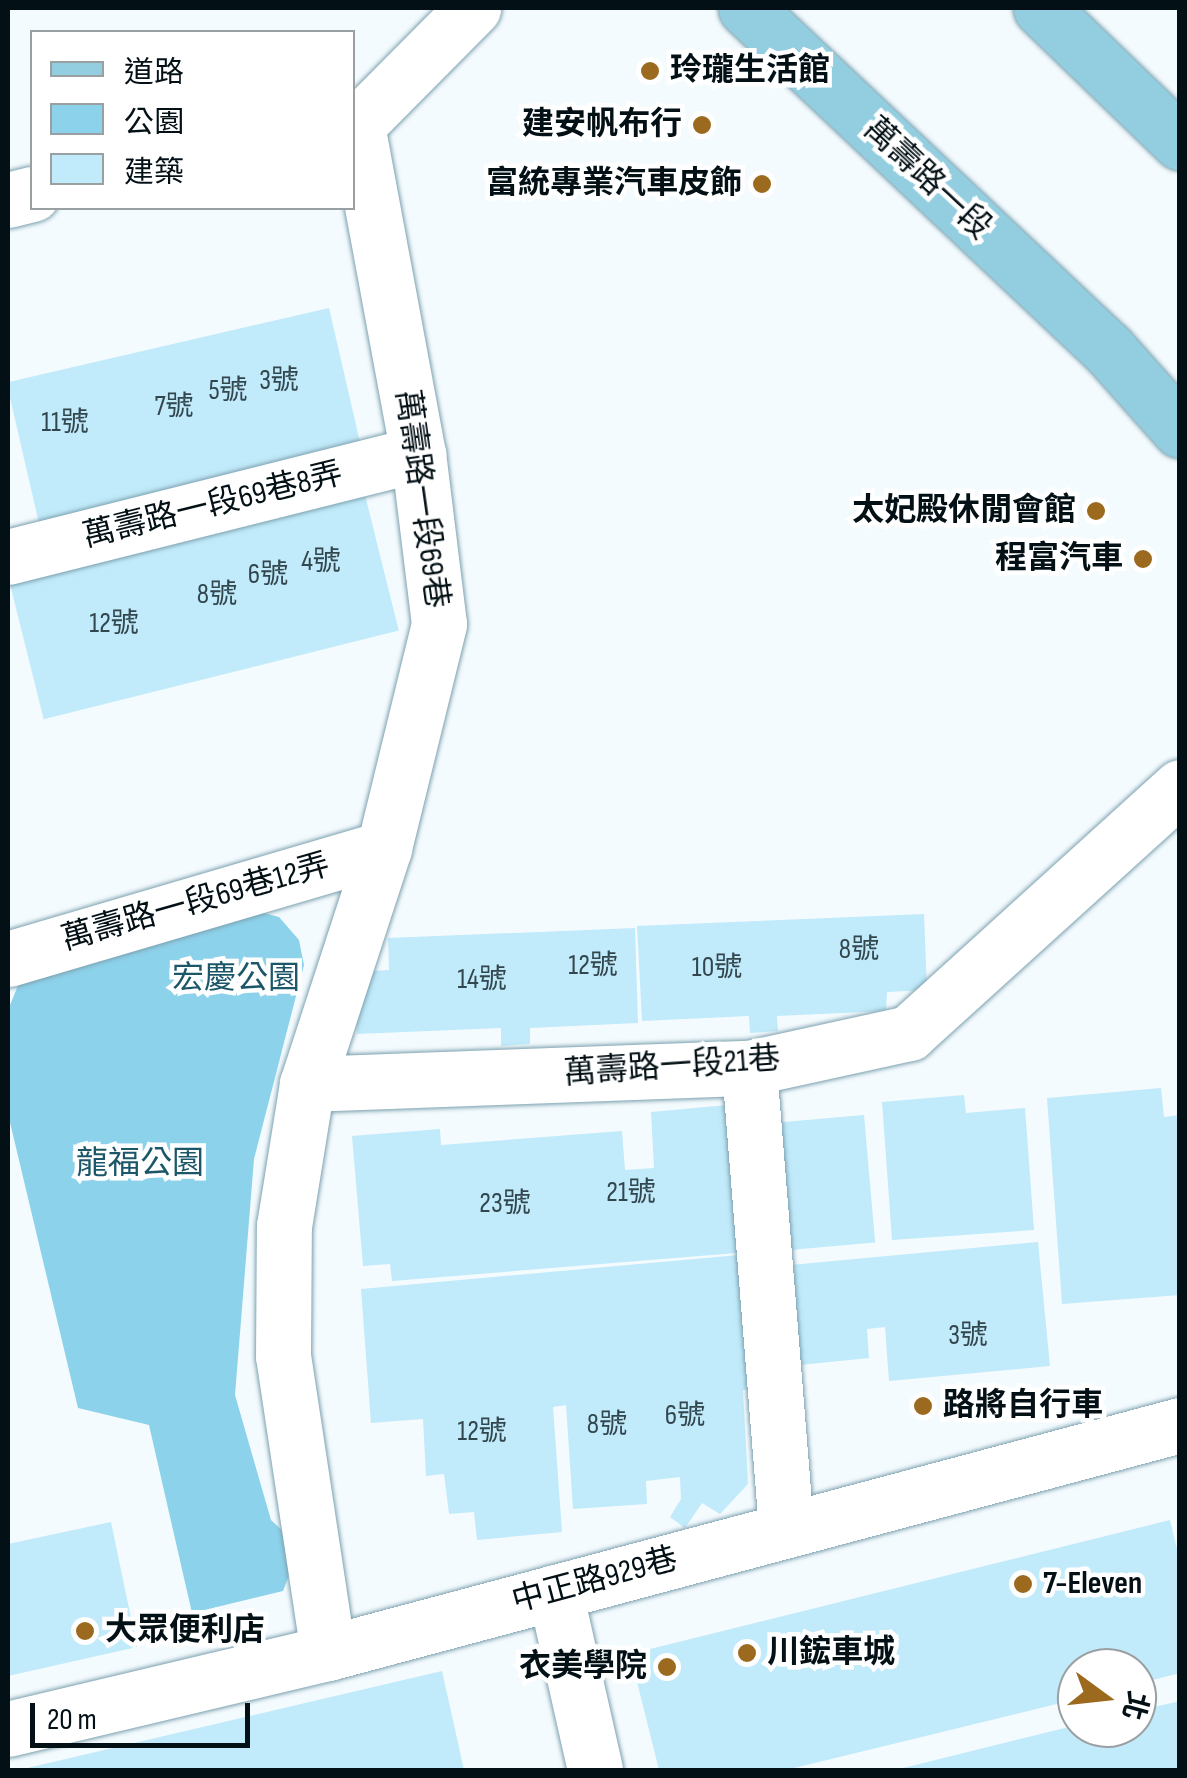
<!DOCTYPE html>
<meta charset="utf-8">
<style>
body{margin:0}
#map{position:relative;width:1187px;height:1778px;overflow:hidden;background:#f4fbfe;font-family:"Sofia Sans Condensed","Noto Sans TC",sans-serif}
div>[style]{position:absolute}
.green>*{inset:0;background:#8dd2eb}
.building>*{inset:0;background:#c1eafa;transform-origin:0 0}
.roads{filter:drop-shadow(0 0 2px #7ca1af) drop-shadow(0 0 2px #7ca1af)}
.minor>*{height:55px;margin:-27.5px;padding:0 27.5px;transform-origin:27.5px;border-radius:27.5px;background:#fff}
.major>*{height:55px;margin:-27.5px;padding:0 27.5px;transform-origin:27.5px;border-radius:27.5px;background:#92cde0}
.dots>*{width:28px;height:28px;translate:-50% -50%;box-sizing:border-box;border:5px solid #fff;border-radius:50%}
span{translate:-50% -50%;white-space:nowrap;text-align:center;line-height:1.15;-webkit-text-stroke:9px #fff;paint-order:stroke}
.number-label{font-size:28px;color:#32464e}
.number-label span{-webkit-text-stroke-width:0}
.poi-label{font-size:32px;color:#031015;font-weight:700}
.left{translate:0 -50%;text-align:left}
.right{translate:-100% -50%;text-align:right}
.street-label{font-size:32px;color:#031015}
.park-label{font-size:32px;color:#1c5769}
.frame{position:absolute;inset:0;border:10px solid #031015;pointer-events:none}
.legend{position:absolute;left:30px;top:30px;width:325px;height:180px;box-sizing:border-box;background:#fff;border:2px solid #9a9fa1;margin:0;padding:12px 18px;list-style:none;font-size:30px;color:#031015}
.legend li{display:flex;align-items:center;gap:20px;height:50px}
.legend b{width:50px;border:2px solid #9a9fa1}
.north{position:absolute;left:1057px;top:1648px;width:100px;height:100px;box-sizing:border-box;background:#fff;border:2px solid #9a9fa1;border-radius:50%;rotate:105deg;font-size:28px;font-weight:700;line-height:40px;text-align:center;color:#031015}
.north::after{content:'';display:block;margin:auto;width:35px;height:45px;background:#9c6a1f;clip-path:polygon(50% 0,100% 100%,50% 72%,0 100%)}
.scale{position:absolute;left:30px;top:1703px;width:220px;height:45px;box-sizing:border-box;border:5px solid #031015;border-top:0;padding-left:12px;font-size:30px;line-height:35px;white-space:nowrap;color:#031015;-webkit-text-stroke:8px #fff;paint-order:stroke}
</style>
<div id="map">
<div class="green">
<i style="clip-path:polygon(252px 910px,279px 917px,299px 940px,304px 965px,254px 1159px,235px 1395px,271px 1520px,300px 1547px,283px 1591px,192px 1613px,149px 1425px,78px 1408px,8px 1114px,8px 1010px,26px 966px)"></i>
</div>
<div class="building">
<i style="left:329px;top:308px;width:148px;height:331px;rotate:77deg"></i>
<i style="left:363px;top:487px;width:148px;height:366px;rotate:76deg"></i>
<i style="clip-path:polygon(924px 914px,927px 990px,887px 992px,886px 1011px,777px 1016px,778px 1031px,750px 1033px,749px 1016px,642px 1021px,637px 926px)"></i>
<i style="clip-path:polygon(635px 928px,638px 1023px,530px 1028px,530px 1044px,501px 1046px,501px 1028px,357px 1034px,355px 972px,389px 970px,388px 938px)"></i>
<i style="clip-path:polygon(1161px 1088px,1164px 1117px,1180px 1115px,1180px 1295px,1062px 1304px,1047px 1098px)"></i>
<i style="clip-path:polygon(964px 1095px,966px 1113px,1025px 1108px,1034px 1230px,892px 1240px,882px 1102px)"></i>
<i style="clip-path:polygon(738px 1104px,749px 1252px,392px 1281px,390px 1264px,363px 1266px,352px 1136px,440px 1129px,441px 1145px,622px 1131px,625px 1170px,654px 1168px,651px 1112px)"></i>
<i style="left:864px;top:1115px;width:128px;height:89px;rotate:85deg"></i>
<i style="clip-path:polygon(1038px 1242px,1050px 1366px,889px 1381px,885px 1327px,867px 1329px,869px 1358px,790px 1366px,780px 1266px)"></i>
<i style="clip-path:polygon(750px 1254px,761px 1389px,743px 1390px,748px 1484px,720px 1514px,702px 1503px,685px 1528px,670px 1517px,681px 1499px,680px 1477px,646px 1481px,647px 1504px,573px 1509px,566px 1405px,553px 1407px,562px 1532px,477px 1540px,474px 1512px,449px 1514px,444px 1474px,426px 1476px,423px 1419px,371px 1423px,361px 1289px)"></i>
<i style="clip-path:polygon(1170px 1520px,1180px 1561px,1180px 1673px,1137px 1684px,1137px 1668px,1077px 1668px,1077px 1699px,786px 1770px,659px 1770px,630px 1654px)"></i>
<i style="clip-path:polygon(111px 1522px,137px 1647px,8px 1676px,8px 1544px)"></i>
<i style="clip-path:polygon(442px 1671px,464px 1770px,23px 1770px,23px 1769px)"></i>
<i style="clip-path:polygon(1180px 1701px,1180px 1770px,895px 1770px,1077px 1725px,1137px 1728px,1137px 1711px)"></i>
</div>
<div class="roads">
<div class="minor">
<i style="left:8px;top:200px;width:25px;rotate:-14deg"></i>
<i style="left:8px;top:557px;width:423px;rotate:-14.1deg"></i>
<i style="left:8px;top:959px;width:392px;rotate:-16.4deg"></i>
<i style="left:749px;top:1068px;width:463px;rotate:85.4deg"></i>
<i style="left:307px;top:1084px;width:442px;rotate:-2.1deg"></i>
<i style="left:749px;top:1068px;width:164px;rotate:-12.3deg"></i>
<i style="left:909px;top:1033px;width:366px;rotate:-42.2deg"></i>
<i style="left:555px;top:1592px;width:182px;rotate:77.3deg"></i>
<i style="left:328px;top:1653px;width:300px;rotate:-98.6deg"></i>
<i style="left:283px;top:1356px;width:130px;rotate:-89.6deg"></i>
<i style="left:284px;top:1226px;width:144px;rotate:-80.8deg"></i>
<i style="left:307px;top:1084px;width:248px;rotate:-71.9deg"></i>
<i style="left:384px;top:848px;width:231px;rotate:-76.2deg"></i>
<i style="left:439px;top:624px;width:171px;rotate:-97deg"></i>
<i style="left:418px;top:454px;width:335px;rotate:-100.5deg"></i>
<i style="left:357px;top:125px;width:165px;rotate:-45.2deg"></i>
<i style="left:8px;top:1729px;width:329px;rotate:-13.4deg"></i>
<i style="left:328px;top:1653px;width:882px;rotate:-14.98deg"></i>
</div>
<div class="major">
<i style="left:746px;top:8px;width:499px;rotate:43.3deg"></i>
<i style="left:1109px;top:350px;width:107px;rotate:48.4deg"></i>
<i style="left:1041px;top:8px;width:193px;rotate:44deg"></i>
</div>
</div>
<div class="dots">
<i style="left:650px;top:71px;background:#9c6a1f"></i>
<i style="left:702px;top:125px;background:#9c6a1f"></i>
<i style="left:762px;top:184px;background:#9c6a1f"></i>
<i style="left:1096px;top:511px;background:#9c6a1f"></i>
<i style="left:1143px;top:559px;background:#9c6a1f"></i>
<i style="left:923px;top:1406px;background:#9c6a1f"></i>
<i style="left:1023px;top:1584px;background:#9c6a1f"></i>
<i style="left:85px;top:1631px;background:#9c6a1f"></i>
<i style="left:747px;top:1653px;background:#9c6a1f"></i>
<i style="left:667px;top:1667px;background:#9c6a1f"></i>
</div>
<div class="number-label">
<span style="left:279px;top:381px">3號</span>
<span style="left:228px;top:391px">5號</span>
<span style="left:174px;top:407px">7號</span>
<span style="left:65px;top:423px">11號</span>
<span style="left:321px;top:562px">4號</span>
<span style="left:268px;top:575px">6號</span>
<span style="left:217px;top:595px">8號</span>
<span style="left:114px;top:624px">12號</span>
<span style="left:859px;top:950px">8號</span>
<span style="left:593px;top:966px">12號</span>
<span style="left:717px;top:968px">10號</span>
<span style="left:482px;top:980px">14號</span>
<span style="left:631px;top:1193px">21號</span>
<span style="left:505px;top:1204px">23號</span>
<span style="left:968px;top:1336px">3號</span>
<span style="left:685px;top:1416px">6號</span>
<span style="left:607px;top:1425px">8號</span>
<span style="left:482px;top:1432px">12號</span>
</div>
<div class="poi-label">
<span class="left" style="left:670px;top:71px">玲瓏生活館</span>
<span class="right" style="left:682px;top:125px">建安帆布行</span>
<span class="right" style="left:742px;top:184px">富統專業汽車皮飾</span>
<span class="right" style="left:1076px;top:511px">太妃殿休閒會館</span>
<span class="right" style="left:1123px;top:559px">程富汽車</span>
<span class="left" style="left:943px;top:1406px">路將自行車</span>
<span class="left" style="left:1043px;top:1584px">7-Eleven</span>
<span class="left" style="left:105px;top:1631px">大眾便利店</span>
<span class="left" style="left:767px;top:1653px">川鋐車城</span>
<span class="right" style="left:647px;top:1667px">衣美學院</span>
</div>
<div class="street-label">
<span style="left:927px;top:179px;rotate:43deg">萬壽路一段</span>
<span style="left:421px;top:499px;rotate:82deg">萬壽路一段69巷</span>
<span style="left:213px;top:506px;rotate:-14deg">萬壽路一段69巷8弄</span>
<span style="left:196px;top:903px;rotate:-16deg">萬壽路一段69巷12弄</span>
<span style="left:672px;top:1067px;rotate:-4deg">萬壽路一段21巷</span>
<span style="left:595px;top:1581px;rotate:-15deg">中正路929巷</span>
</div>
<div class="park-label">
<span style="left:236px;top:979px">宏慶公園</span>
<span style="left:140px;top:1164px">龍福公園</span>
</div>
<div class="frame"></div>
<ul class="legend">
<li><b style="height:12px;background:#92cde0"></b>道路</li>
<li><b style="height:28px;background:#8dd2eb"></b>公園</li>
<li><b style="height:28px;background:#c1eafa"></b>建築</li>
</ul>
<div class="north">北</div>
<div class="scale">20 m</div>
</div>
